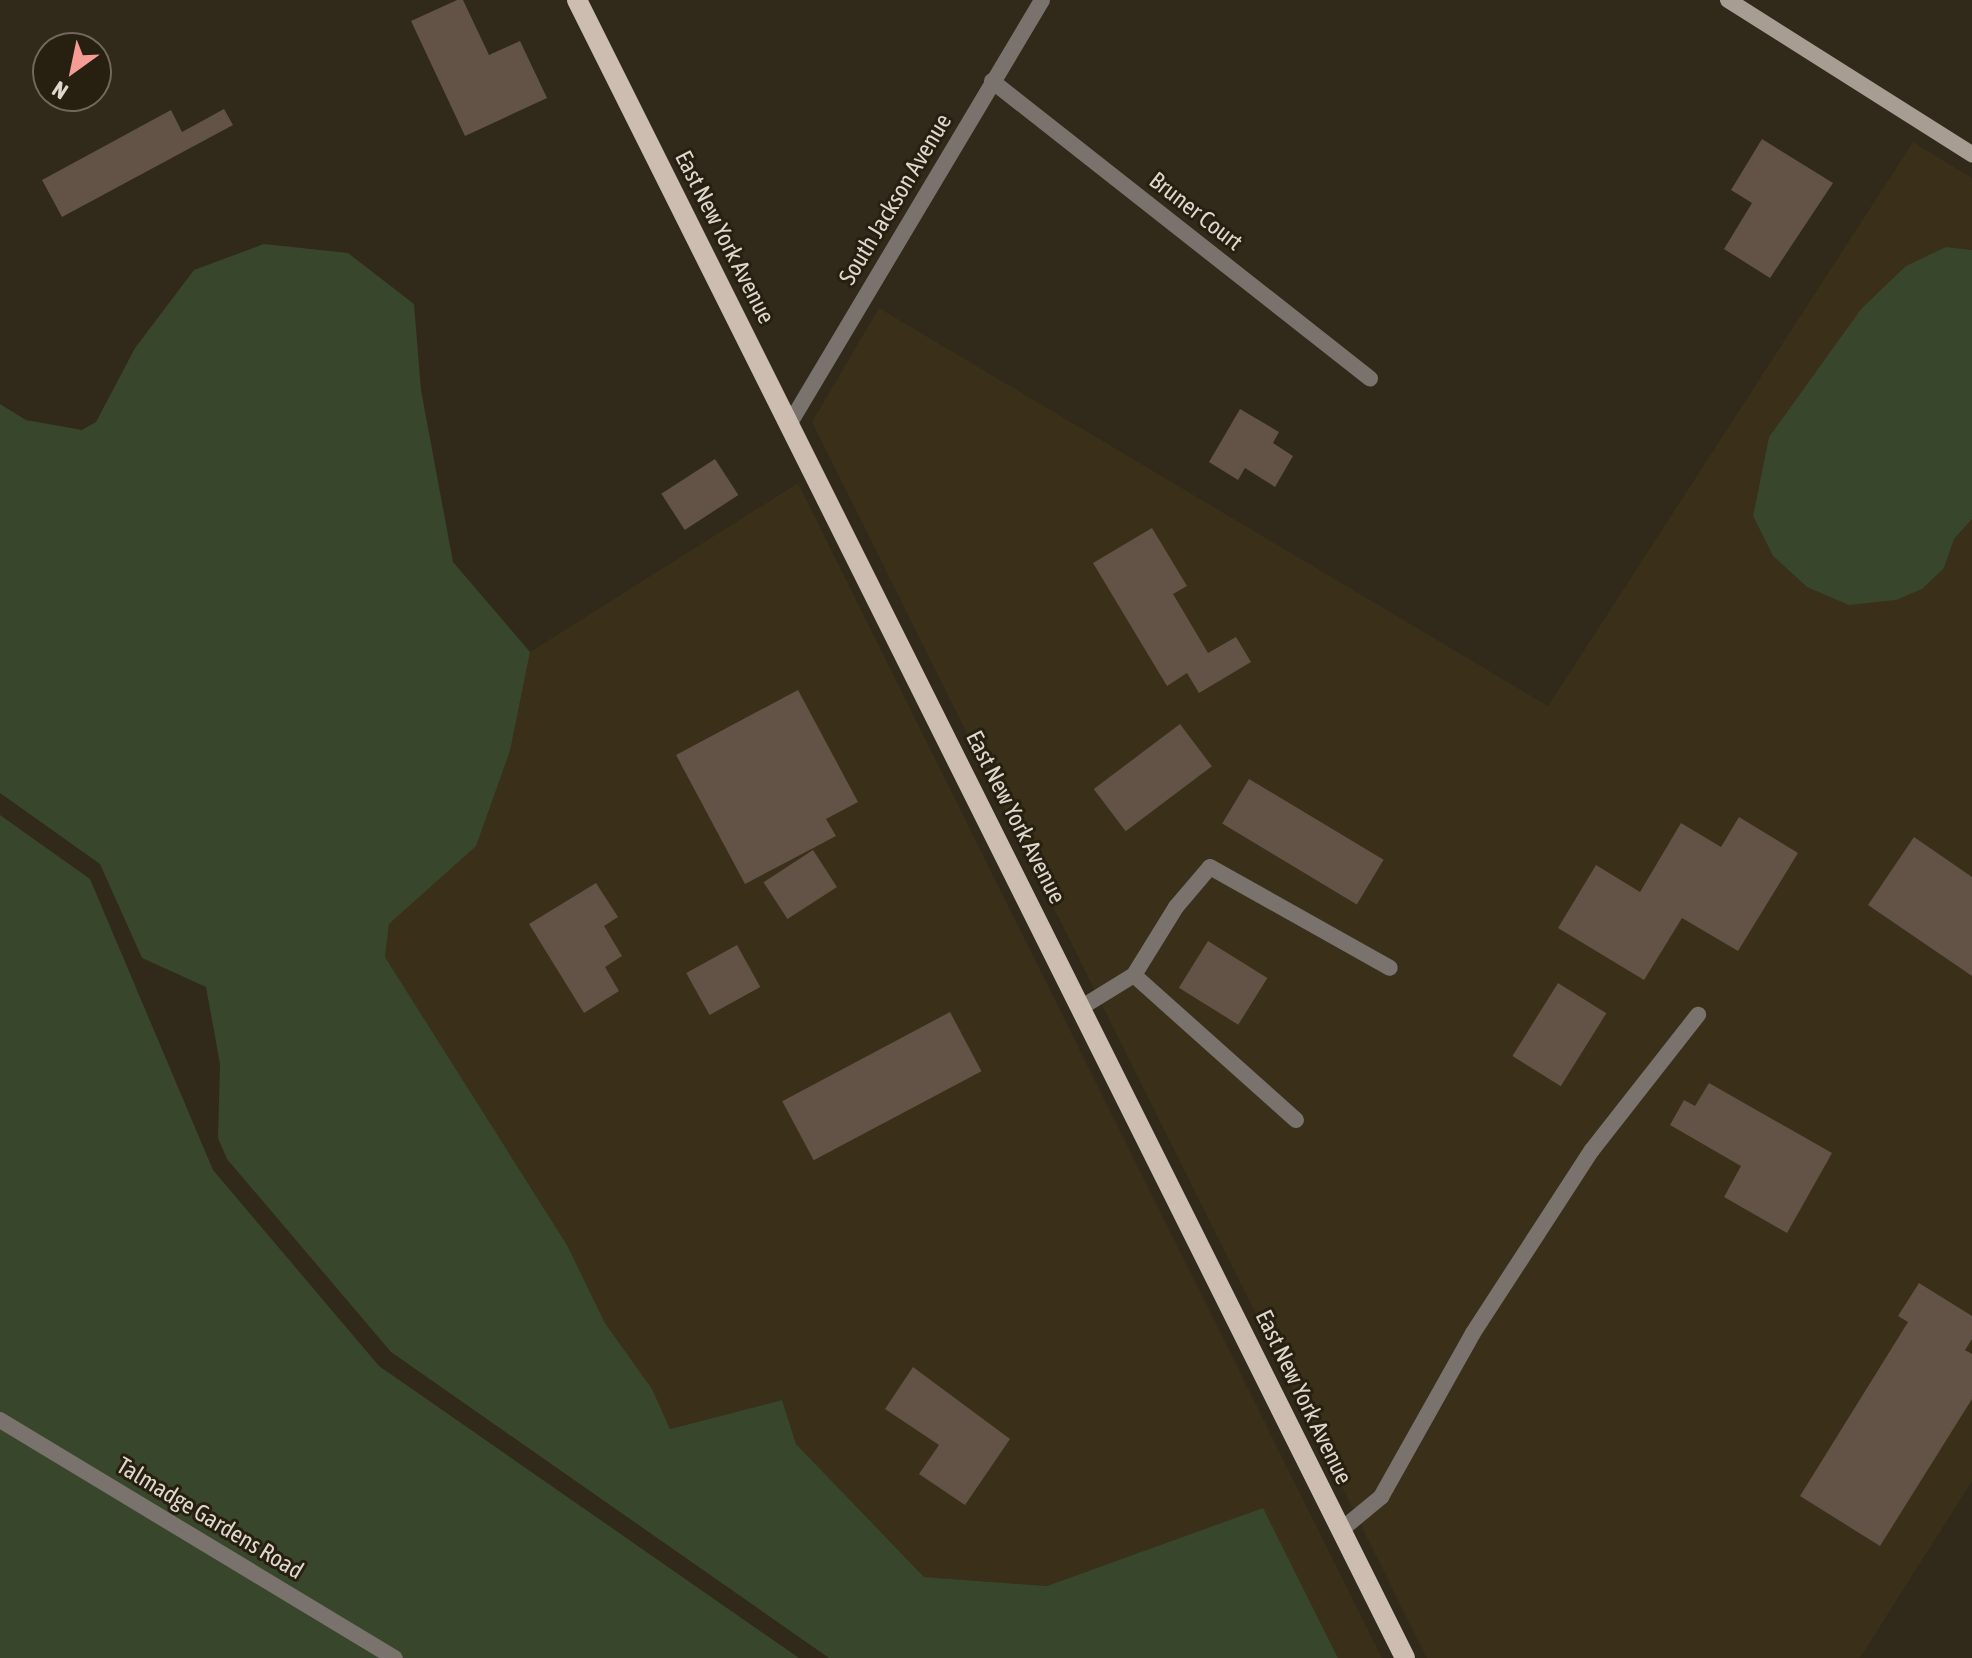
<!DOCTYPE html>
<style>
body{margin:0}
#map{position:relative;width:1972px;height:1658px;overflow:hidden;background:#312919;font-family:"Asap Condensed",sans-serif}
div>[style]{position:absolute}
.built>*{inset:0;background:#3a2f19}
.green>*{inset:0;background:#38462c}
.building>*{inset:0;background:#635246;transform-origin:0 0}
.lane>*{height:16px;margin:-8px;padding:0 8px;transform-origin:8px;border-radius:8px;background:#7a736d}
.street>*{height:16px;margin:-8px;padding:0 8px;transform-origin:8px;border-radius:8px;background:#7a736d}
.secondary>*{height:16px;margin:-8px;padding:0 8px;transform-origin:8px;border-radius:8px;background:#a89d92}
.primary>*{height:20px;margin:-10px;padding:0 10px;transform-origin:10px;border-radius:10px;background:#ccbdb0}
span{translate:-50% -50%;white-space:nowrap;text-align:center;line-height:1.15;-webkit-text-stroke:6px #271f0f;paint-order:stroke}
.street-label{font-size:24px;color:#ddd7cd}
.north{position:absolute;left:32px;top:32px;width:80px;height:80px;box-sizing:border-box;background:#271f0f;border:2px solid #70695b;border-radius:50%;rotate:213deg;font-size:22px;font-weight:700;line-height:32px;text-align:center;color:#ddd7cd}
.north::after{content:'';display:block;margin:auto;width:28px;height:36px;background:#f59c94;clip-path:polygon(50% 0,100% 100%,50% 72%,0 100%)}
</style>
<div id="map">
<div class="built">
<i style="clip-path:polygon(1913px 142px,1972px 178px,1972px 250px,1946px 247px,1861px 309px,1769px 437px,1753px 516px,1773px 556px,1807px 587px,1944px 568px,1954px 539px,1972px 519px,1972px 1481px,1860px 1658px,1427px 1658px,812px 422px,879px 308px,1548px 706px)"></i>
<i style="clip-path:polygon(798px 483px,1382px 1658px,1338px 1658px,1263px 1509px,1047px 1586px,924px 1577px,796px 1444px,782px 1400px,670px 1429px,652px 1389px,605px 1323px,567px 1245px,385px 957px,389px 924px,476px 845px,510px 751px,530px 652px)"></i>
</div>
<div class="green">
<i style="clip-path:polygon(264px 244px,348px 253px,414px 304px,421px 390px,453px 562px,530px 652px,510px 751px,476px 846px,389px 924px,385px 957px,567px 1245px,605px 1323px,652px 1389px,670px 1429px,782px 1400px,796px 1444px,924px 1577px,1047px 1586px,1263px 1508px,1338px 1658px,829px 1658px,391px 1352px,227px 1159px,218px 1138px,220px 1064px,206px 987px,142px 958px,100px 864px,0 793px,0 404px,26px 420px,82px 430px,96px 422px,135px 348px,194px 270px)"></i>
<i style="clip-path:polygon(1946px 247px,1972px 250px,1972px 519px,1954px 539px,1944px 568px,1922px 589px,1896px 600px,1849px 605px,1807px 587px,1773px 556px,1753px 516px,1769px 437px,1861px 309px,1906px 266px)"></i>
<i style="clip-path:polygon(0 815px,90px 879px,213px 1170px,379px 1366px,799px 1658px,0 1658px)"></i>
</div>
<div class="building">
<i style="clip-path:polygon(457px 0,463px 0,489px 55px,520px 41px,547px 98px,465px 136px,411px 21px)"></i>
<i style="clip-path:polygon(224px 109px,233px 125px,62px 217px,42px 180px,171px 110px,182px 132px)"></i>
<i style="clip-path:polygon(1762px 139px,1833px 183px,1770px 278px,1724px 249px,1752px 203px,1731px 190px)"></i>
<i style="clip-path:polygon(1240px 409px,1279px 432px,1273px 443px,1293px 456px,1275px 487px,1245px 468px,1238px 480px,1209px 462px)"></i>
<i style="left:715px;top:459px;width:43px;height:64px;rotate:57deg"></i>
<i style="clip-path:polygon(1152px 528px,1187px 586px,1173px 594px,1208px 653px,1236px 637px,1251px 662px,1199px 693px,1187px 673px,1167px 686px,1093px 563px)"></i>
<i style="clip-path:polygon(798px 690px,858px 802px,826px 819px,836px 836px,745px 884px,676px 755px)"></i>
<i style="left:1180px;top:724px;width:53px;height:108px;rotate:53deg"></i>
<i style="left:1249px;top:779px;width:157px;height:52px;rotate:31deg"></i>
<i style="clip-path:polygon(1739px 817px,1798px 853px,1738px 951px,1682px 918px,1644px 980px,1558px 928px,1596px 865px,1640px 892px,1681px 823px,1721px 847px)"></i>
<i style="clip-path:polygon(1914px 837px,1972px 877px,1972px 976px,1868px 905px)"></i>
<i style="left:813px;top:850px;width:44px;height:59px;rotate:57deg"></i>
<i style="clip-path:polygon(596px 883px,618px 917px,604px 926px,622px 956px,605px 967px,619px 991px,584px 1013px,529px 924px)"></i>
<i style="left:1208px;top:941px;width:70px;height:55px;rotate:32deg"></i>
<i style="left:737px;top:945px;width:48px;height:58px;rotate:61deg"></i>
<i style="left:1558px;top:983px;width:57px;height:86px;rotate:32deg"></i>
<i style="left:950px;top:1012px;width:67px;height:190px;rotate:62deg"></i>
<i style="clip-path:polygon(1709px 1083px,1832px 1153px,1787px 1233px,1724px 1197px,1741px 1166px,1670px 1125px,1684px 1100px,1695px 1106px)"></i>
<i style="clip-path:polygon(1919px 1283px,1972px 1316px,1972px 1339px,1965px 1350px,1972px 1354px,1972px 1399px,1880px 1546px,1800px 1496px,1908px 1322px,1898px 1316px)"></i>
<i style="clip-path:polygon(913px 1367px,1010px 1439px,965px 1505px,919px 1474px,939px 1445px,885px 1409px)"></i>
</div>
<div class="lane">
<i style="left:1082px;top:1007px;width:61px;rotate:-31.6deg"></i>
<i style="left:1296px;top:1120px;width:217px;rotate:-138.2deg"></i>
<i style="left:1134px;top:975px;width:80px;rotate:-58.3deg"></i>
<i style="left:1176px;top:907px;width:52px;rotate:-49.6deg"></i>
<i style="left:1210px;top:867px;width:206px;rotate:29.3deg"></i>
<i style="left:0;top:1420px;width:461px;rotate:31.1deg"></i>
<i style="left:1341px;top:1530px;width:52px;rotate:-39.5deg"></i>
<i style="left:1381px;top:1497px;width:188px;rotate:-60.7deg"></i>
<i style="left:1473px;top:1333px;width:218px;rotate:-57deg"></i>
<i style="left:1592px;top:1150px;width:172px;rotate:-51.9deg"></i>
</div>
<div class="street">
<i style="left:992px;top:81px;width:481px;rotate:38.2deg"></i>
<i style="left:790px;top:423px;width:492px;rotate:-59.2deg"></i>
</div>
<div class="secondary">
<i style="left:1728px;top:0;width:289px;rotate:32.3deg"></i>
</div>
<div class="primary">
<i style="left:577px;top:0;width:1853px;rotate:63.46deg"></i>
</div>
<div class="street-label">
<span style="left:895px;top:199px;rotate:-59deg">South Jackson Avenue</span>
<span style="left:1196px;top:211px;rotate:38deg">Bruner Court</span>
<span style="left:725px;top:237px;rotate:63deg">East New York Avenue</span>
<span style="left:1016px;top:817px;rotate:63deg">East New York Avenue</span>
<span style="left:1304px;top:1397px;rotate:64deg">East New York Avenue</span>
<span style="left:210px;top:1518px;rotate:31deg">Talmadge Gardens Road</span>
</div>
<div class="north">N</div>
</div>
